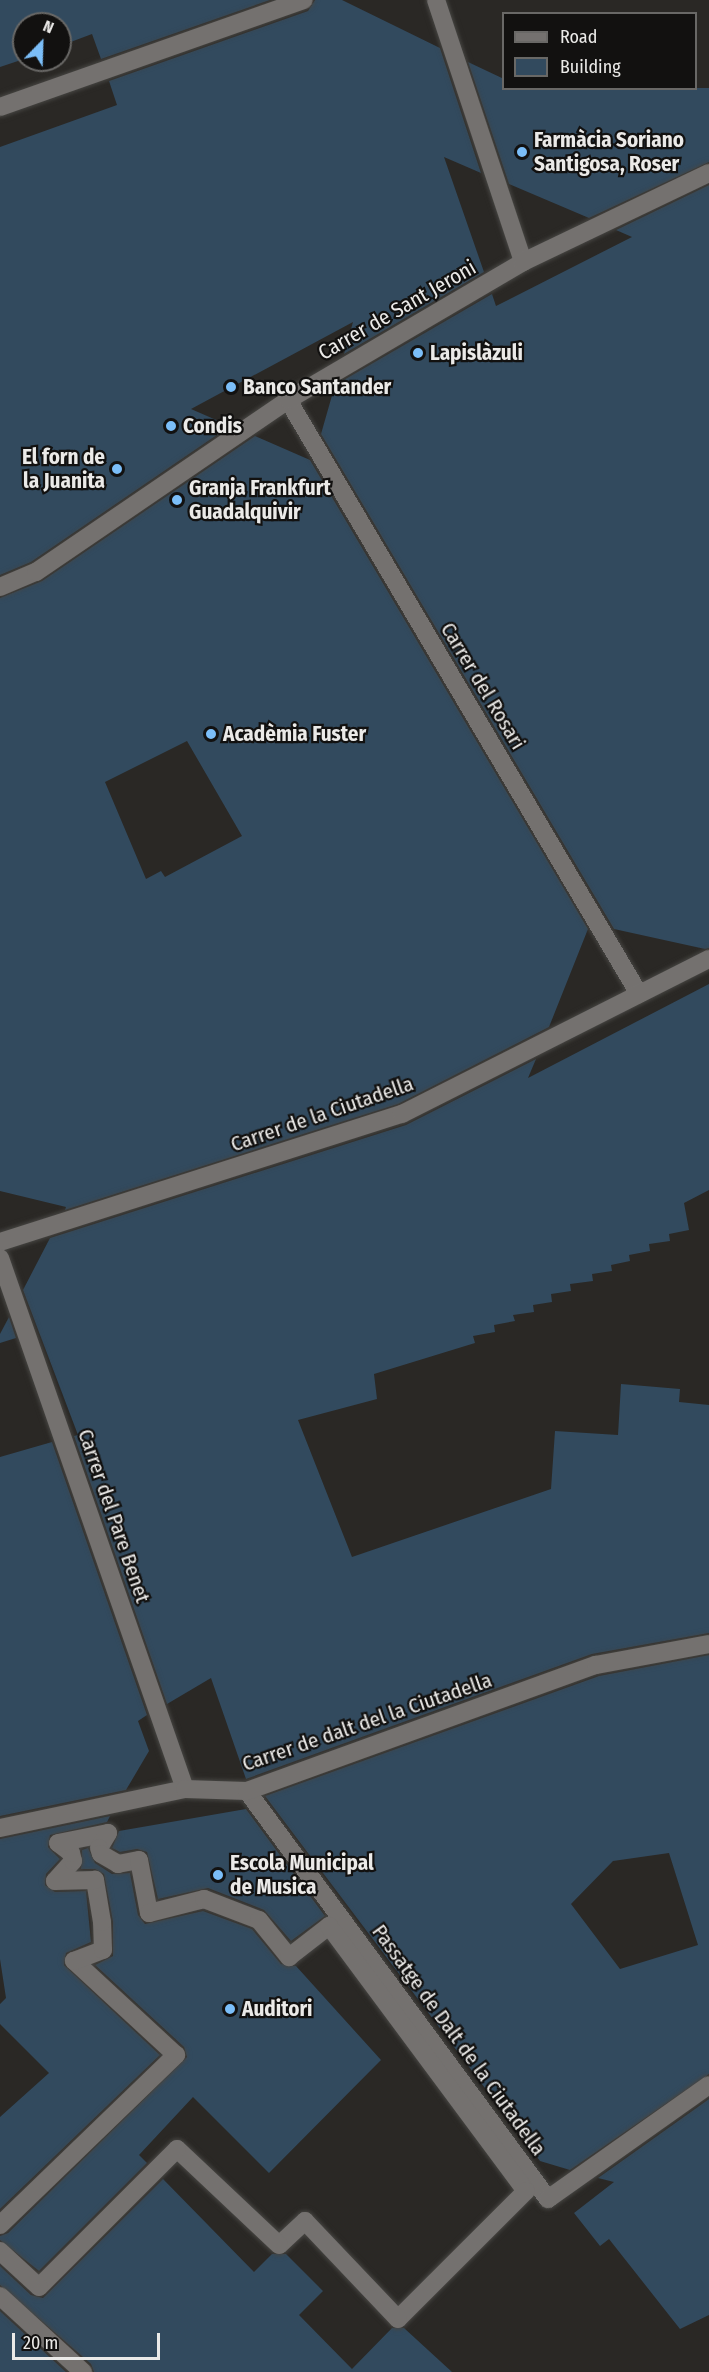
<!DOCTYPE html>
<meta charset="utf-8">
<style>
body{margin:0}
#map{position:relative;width:709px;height:2372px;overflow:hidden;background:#2a2825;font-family:"Fira Sans Condensed",sans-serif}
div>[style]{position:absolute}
.building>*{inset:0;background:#324a5e}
.roads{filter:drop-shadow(0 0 2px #464542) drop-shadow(0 0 2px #464542)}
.minor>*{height:18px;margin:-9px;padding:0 9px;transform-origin:9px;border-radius:9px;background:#74716f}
.dots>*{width:16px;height:16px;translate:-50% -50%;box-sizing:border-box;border:3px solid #121110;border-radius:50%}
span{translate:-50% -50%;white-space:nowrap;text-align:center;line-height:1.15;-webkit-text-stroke:4.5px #121110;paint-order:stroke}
.poi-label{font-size:21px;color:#ebeae8;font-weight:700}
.left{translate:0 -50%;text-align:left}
.right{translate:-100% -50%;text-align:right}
.street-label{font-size:21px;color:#ebeae8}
.legend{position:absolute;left:502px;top:12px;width:195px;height:78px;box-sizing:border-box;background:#121110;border:2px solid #696866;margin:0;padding:8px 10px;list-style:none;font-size:18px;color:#ebeae8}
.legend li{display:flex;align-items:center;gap:12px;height:30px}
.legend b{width:30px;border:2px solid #696866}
.north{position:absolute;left:12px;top:12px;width:60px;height:60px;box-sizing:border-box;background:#121110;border:2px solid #696866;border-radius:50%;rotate:23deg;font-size:16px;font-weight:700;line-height:24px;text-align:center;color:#ebeae8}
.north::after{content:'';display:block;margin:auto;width:21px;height:27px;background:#7bbef8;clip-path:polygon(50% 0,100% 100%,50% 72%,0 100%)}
.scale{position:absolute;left:12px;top:2333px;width:148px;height:27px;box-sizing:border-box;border:3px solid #ebeae8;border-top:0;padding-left:8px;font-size:18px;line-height:21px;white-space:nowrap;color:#ebeae8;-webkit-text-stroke:4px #121110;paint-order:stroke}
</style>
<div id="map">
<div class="building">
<i style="clip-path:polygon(0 0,270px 0,101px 59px,92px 34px,60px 46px,60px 24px,24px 24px,24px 59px,0 67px)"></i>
<i style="clip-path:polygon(315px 0,342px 0,440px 48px,481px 173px,444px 157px,484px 272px,344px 354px,353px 322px,191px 409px,230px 426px,31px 562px,0 575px,0 147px,117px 105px,109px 81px,308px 11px)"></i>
<i style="clip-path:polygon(468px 62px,504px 79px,504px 88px,709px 88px,709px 162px,589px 218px,509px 184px)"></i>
<i style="clip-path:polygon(709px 185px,709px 948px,705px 949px,614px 929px,321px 434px,335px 385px,492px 294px,496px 306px,632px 237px,616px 230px)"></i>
<i style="clip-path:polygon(evenodd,255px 436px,310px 460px,588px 929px,549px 1027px,398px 1104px,65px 1210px,66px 1207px,0 1191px,0 598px,42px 581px,255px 436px,187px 741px,242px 836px,165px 877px,161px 871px,146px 879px,105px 782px,187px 741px)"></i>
<i style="clip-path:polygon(709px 984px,709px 1190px,684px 1203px,689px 1230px,669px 1234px,670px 1241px,649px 1244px,650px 1251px,629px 1255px,630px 1261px,611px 1265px,612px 1271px,592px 1274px,593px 1281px,570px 1284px,571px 1291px,551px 1294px,552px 1302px,533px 1305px,534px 1312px,513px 1315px,515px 1321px,494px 1325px,495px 1332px,473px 1336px,475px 1343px,374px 1374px,377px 1399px,298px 1420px,352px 1557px,551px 1489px,555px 1431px,618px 1435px,621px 1384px,680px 1389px,679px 1402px,709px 1405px,709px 1633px,592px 1654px,246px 1779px,211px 1678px,167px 1704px,74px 1436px,78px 1435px,23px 1290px,50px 1238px,406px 1125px,536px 1059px,528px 1078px)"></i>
<i style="clip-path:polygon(9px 1317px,16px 1338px,0 1343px,0 1334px)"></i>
<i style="clip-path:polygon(52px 1442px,147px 1715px,138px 1721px,149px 1751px,126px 1790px,0 1816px,0 1457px)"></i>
<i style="clip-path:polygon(evenodd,709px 1655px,709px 2074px,570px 2170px,540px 2161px,265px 1796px,599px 1676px,709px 1655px,669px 1853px,698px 1945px,620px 1969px,571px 1904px,613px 1861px,669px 1853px)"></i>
<i style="clip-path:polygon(246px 1809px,325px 1916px,291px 1941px,264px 1910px,208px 1888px,158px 1899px,147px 1852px,137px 1849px,120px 1852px,112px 1848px,119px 1831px)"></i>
<i style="clip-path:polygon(110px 1816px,107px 1822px,50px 1835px,48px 1847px,60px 1859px,46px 1874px,45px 1885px,55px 1892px,86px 1891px,91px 1942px,66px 1953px,64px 1965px,160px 2055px,0 2209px,0 2117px,49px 2073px,0 2024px,0 2004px,6px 1998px,0 1959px,0 1839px)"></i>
<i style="clip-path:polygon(88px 1848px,95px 1863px,112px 1874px,130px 1873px,138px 1915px,145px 1924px,203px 1911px,252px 1929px,281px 1964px,296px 1966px,381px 2060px,269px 2173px,193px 2097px,139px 2155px,147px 2163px,39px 2271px,0 2240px,0 2236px,8px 2233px,187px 2057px,184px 2047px,95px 1965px,113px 1956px,113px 1922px,104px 1874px,95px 1869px,81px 1869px,82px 1850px)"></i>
<i style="clip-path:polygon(709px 2099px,709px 2315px,680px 2329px,609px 2239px,600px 2246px,574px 2213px,614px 2182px,598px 2178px)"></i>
<i style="clip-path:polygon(163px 2179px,254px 2272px,272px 2254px,286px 2254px,323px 2291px,299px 2315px,352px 2369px,392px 2328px,404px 2328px,452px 2372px,94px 2372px,91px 2364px,0 2285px,0 2266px,31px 2295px,43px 2298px)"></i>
<i style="clip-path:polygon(0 2311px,66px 2372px,0 2372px)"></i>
</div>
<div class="roads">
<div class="minor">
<i style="left:436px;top:0;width:276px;rotate:71.6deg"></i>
<i style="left:0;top:107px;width:322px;rotate:-19.4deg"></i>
<i style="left:288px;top:400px;width:690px;rotate:59.42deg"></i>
<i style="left:0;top:587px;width:39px;rotate:-23deg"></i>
<i style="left:36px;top:572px;width:305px;rotate:-34.3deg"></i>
<i style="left:288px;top:400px;width:273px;rotate:-30.4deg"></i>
<i style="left:523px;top:262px;width:206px;rotate:-25.6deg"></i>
<i style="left:0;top:1242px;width:422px;rotate:-17.7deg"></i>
<i style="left:402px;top:1114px;width:344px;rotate:-26.8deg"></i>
<i style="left:0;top:1258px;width:562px;rotate:70.79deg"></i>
<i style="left:247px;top:1791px;width:507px;rotate:53.58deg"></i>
<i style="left:548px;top:2199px;width:197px;rotate:-35.3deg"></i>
<i style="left:0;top:1828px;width:189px;rotate:-11.9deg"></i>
<i style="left:185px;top:1789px;width:62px;rotate:1.8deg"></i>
<i style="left:247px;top:1791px;width:371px;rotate:-19.9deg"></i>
<i style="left:596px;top:1665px;width:115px;rotate:-10.5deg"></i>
<i style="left:0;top:2225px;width:245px;rotate:-44deg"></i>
<i style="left:176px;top:2055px;width:139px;rotate:-137.3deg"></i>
<i style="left:74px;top:1961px;width:31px;rotate:-21deg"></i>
<i style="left:103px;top:1950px;width:28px;rotate:-92deg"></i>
<i style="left:102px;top:1922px;width:43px;rotate:-99.5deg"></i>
<i style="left:95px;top:1880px;width:40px;rotate:178.6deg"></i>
<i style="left:55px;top:1881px;width:27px;rotate:-48deg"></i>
<i style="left:73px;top:1861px;width:8px;rotate:-104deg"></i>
<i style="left:71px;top:1853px;width:16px;rotate:-142deg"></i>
<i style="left:58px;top:1843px;width:51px;rotate:-11.3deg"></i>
<i style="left:108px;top:1833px;width:17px;rotate:121deg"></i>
<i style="left:99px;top:1848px;width:6px;rotate:72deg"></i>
<i style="left:101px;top:1854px;width:20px;rotate:30deg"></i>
<i style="left:118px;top:1864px;width:21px;rotate:-11deg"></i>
<i style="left:139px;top:1860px;width:54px;rotate:79.3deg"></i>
<i style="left:149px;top:1913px;width:57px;rotate:-14.3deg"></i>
<i style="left:204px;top:1899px;width:59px;rotate:20.9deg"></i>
<i style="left:259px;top:1920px;width:48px;rotate:51deg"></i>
<i style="left:289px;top:1957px;width:51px;rotate:-37.8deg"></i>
<i style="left:329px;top:1926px;width:330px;rotate:53.4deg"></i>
<i style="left:526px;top:2191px;width:181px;rotate:135deg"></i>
<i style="left:398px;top:2319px;width:135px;rotate:-133.5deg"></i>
<i style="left:305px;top:2221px;width:35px;rotate:137deg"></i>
<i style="left:279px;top:2245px;width:140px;rotate:-136.7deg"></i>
<i style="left:177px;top:2149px;width:195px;rotate:135deg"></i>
<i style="left:39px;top:2287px;width:53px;rotate:-137.3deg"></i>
<i style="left:0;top:2296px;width:113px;rotate:42.5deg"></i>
</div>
</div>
<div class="dots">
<i style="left:522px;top:152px;background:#7bbef8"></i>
<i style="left:418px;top:353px;background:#7bbef8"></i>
<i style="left:231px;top:387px;background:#7bbef8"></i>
<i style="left:171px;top:426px;background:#7bbef8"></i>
<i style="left:117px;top:469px;background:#7bbef8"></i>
<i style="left:177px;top:500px;background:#7bbef8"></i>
<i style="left:211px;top:734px;background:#7bbef8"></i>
<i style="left:218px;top:1875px;background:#7bbef8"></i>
<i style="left:230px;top:2009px;background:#7bbef8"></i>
</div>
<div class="poi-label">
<span class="left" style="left:534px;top:152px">Farmàcia Soriano<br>Santigosa, Roser</span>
<span class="left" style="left:430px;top:353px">Lapislàzuli</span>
<span class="left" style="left:243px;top:387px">Banco Santander</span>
<span class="left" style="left:183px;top:426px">Condis</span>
<span class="right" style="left:105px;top:469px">El forn de<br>la Juanita</span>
<span class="left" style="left:189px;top:500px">Granja Frankfurt<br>Guadalquivir</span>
<span class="left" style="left:223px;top:734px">Acadèmia Fuster</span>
<span class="left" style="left:230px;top:1875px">Escola Municipal<br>de Musica</span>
<span class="left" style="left:242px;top:2009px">Auditori</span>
</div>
<div class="street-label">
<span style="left:397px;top:310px;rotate:-30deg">Carrer de Sant Jeroni</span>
<span style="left:483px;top:686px;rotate:59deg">Carrer del Rosari</span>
<span style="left:322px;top:1114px;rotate:-19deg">Carrer de la Ciutadella</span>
<span style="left:114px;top:1516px;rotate:71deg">Carrer del Pare Benet</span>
<span style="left:367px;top:1722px;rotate:-19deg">Carrer de dalt del la Ciutadella</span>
<span style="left:459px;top:2040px;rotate:54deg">Passatge de Dalt de la Ciutadella</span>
</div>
<ul class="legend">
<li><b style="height:8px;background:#74716f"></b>Road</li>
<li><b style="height:16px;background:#324a5e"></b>Building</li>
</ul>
<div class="north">N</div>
<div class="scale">20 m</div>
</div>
